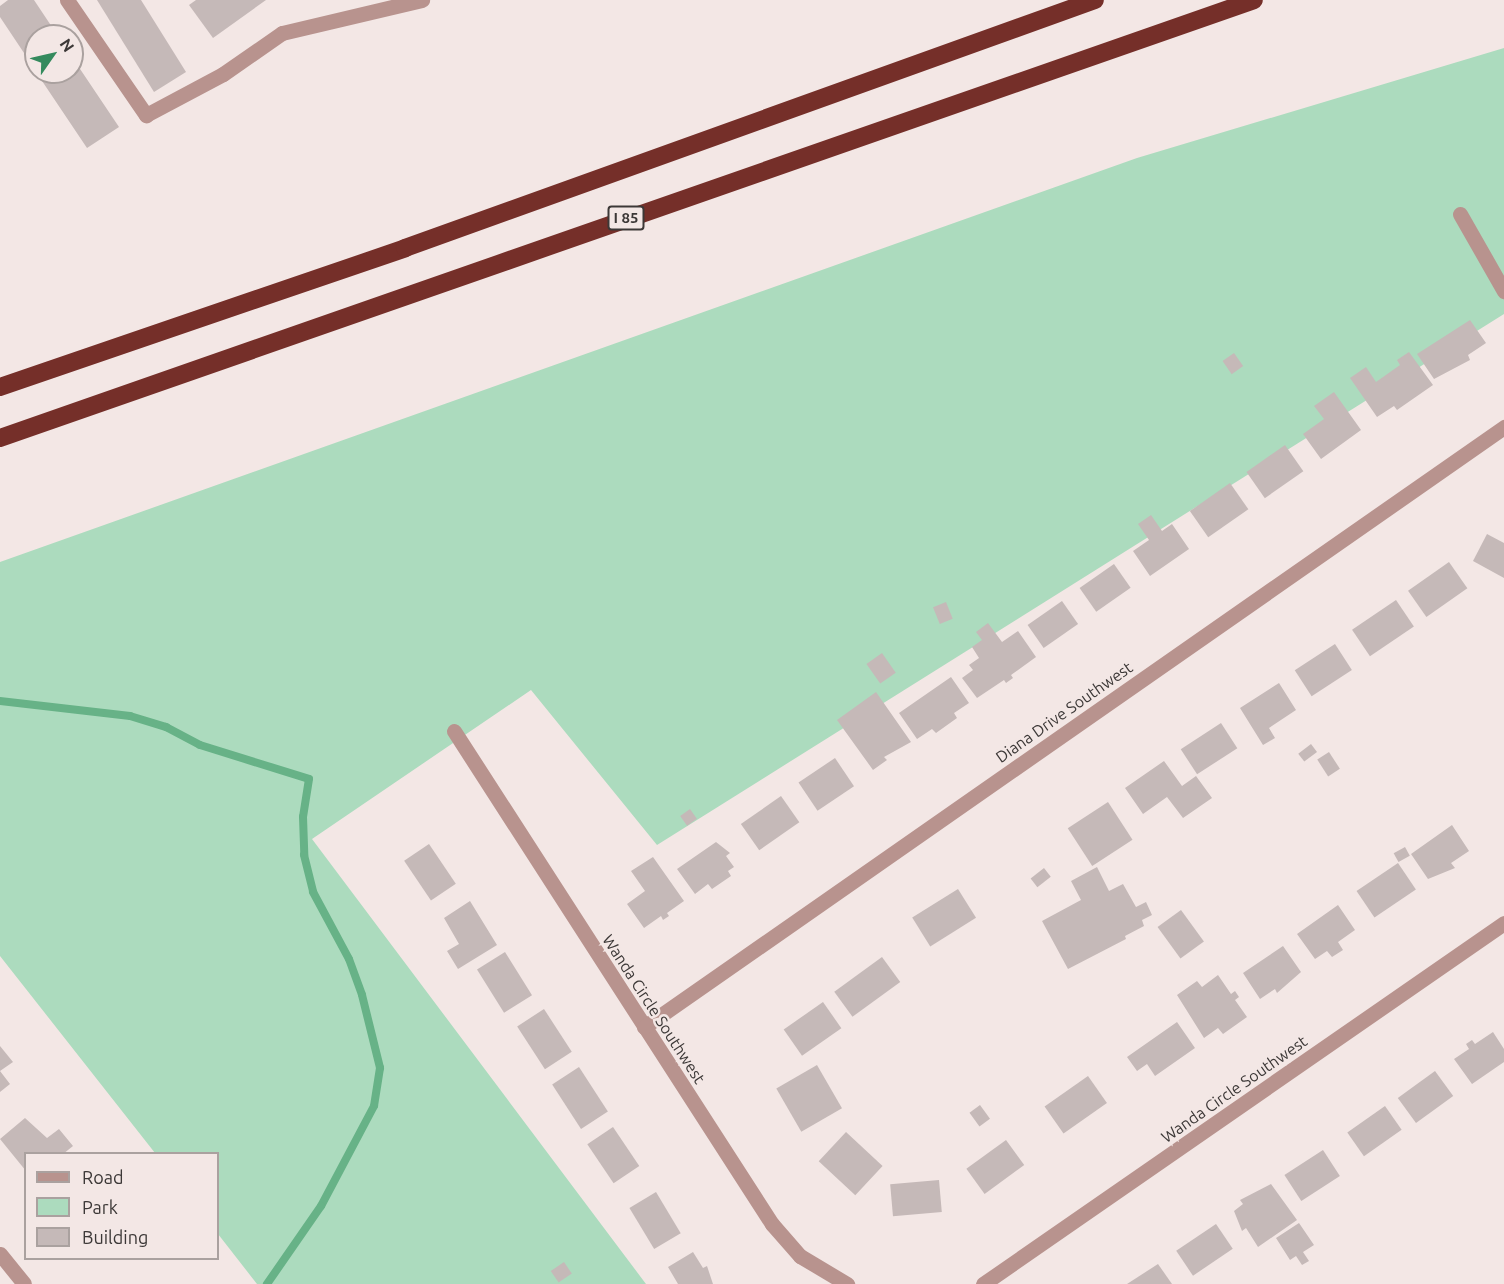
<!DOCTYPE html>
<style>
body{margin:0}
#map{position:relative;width:1504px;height:1284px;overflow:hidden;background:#f3e7e5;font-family:Ubuntu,sans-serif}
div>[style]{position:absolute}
.green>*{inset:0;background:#acdbbe}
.stream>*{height:8px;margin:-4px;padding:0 4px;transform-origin:4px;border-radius:4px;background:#67b287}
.building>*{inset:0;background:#c5b9b8;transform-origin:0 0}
.minor>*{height:15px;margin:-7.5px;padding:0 7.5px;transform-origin:7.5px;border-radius:7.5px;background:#b8938e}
.highway>*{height:18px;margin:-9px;padding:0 9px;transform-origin:9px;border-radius:9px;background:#752f29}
span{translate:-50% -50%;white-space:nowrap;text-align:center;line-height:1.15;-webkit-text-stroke:5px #f3e7e5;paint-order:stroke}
.shield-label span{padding:2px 4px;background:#f3e7e5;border:2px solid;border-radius:4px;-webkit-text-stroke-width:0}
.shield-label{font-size:15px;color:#3c3837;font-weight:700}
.street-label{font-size:16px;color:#3c3837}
.legend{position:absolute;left:24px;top:1152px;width:195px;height:108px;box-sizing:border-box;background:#f3e7e5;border:2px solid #aaa19f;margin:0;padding:8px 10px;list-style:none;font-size:18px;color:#3c3837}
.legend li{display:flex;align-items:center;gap:12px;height:30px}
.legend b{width:30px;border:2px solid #aaa19f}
.north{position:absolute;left:24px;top:24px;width:60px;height:60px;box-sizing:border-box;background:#f3e7e5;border:2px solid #aaa19f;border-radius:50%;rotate:56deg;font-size:16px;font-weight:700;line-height:24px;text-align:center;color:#3c3837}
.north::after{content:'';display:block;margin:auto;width:21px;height:27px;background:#348a5d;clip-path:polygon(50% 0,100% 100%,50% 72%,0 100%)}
</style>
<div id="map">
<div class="green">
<i style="clip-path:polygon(1504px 48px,1504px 314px,657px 845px,531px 690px,312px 839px,646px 1284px,257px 1284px,218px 1234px,218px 1154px,155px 1153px,0 956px,0 562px,1137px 158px)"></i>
</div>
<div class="stream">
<i style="left:0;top:701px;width:131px;rotate:6.6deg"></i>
<i style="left:130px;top:716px;width:38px;rotate:17deg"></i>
<i style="left:166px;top:727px;width:38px;rotate:28deg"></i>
<i style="left:200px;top:745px;width:114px;rotate:17.3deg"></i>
<i style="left:309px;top:779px;width:38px;rotate:99deg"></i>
<i style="left:303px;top:817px;width:38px;rotate:88deg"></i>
<i style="left:304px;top:855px;width:38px;rotate:76deg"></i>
<i style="left:313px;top:892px;width:76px;rotate:61.8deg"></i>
<i style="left:349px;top:959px;width:38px;rotate:70deg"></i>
<i style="left:362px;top:995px;width:75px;rotate:76.1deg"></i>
<i style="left:380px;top:1068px;width:38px;rotate:99deg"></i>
<i style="left:374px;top:1106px;width:113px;rotate:117.9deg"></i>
<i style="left:321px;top:1206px;width:95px;rotate:124.7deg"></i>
</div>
<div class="building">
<i style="clip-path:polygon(8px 0,34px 0,58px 36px,36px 36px,36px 71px,0 17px,0 6px)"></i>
<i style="clip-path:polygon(97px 0,141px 0,186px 72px,154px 92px)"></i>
<i style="clip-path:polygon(196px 0,266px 0,213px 38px,189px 5px)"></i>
<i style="clip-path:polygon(72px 57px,119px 127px,87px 148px,36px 72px,72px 72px)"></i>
<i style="clip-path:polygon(1470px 320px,1486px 343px,1468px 355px,1470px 360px,1434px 379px,1417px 354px)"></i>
<i style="clip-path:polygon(1409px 352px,1433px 385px,1397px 410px,1394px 406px,1377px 417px,1350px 378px,1366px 367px,1376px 382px,1400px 365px,1397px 360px)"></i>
<i style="left:1234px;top:353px;width:16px;height:14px;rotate:55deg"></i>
<i style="clip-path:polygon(1334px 392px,1361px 430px,1321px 459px,1303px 434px,1324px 419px,1314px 406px)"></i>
<i style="left:1285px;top:445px;width:32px;height:47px;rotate:55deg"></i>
<i style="left:1230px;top:483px;width:32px;height:49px;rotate:55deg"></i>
<i style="clip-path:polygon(1151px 515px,1162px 531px,1172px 524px,1189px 549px,1150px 576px,1133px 551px,1149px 540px,1138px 524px)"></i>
<i style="clip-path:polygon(1487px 534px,1504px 543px,1504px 578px,1473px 561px)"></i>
<i style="left:1449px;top:562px;width:32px;height:50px;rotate:55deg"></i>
<i style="left:1114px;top:564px;width:29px;height:42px;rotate:55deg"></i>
<i style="left:1396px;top:600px;width:32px;height:53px;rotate:56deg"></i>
<i style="left:1062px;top:601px;width:28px;height:42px;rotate:55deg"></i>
<i style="left:946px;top:602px;width:18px;height:14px;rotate:68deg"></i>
<i style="clip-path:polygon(988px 623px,1002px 642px,1018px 631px,1036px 657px,1011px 675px,1013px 678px,1006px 683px,1004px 680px,977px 698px,962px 678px,973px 670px,969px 665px,979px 658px,972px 647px,982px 640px,976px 632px)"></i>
<i style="left:1335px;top:644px;width:31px;height:48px;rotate:57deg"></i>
<i style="left:882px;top:653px;width:24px;height:19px;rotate:55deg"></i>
<i style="clip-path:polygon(951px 677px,969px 703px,954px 713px,957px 718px,936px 733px,932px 729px,917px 739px,899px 713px)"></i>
<i style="clip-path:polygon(1279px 683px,1296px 710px,1269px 728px,1275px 738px,1263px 745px,1240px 708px)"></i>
<i style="clip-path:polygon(876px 692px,911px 742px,884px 757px,887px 760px,873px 770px,837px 720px)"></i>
<i style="left:1221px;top:723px;width:30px;height:48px;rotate:57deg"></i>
<i style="left:1311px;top:744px;width:10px;height:16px;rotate:53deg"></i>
<i style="left:1329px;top:752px;width:20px;height:14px;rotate:57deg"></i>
<i style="left:835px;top:758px;width:34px;height:44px;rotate:56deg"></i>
<i style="clip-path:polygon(1164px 761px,1182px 786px,1196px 776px,1212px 798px,1183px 818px,1167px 797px,1143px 814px,1125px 788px)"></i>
<i style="left:781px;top:796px;width:32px;height:49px;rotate:55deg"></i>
<i style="left:1108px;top:802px;width:45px;height:48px;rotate:57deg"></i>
<i style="left:690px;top:809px;width:12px;height:12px;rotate:55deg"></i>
<i style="clip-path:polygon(1452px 825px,1469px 851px,1451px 863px,1455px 868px,1428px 879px,1411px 854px)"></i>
<i style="clip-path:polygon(716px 842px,730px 853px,726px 856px,734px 867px,728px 871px,731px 876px,712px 889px,708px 884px,695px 894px,677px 869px)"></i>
<i style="left:429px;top:844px;width:48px;height:30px;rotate:56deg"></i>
<i style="left:1405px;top:847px;width:10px;height:13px;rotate:61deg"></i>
<i style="clip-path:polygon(653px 857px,684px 901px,667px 913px,669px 916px,663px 920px,661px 916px,644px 928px,627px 904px,645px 891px,631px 871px)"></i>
<i style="left:1398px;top:863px;width:32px;height:50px;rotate:56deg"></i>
<i style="clip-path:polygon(1097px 867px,1109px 891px,1123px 884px,1136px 907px,1146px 902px,1152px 915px,1142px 920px,1144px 926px,1125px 936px,1126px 939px,1068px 969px,1042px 921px,1081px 900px,1071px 881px)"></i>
<i style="left:1044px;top:868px;width:11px;height:17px;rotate:52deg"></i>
<i style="left:958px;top:889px;width:34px;height:54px;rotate:58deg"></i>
<i style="clip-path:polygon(470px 901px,497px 945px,458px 969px,447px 951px,459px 944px,444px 918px)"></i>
<i style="clip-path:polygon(1338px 905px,1355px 930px,1338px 942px,1343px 950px,1332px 957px,1327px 951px,1315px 959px,1297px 934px)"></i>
<i style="left:1181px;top:910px;width:39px;height:29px;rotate:54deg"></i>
<i style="clip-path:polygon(1283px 946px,1301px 972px,1277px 993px,1275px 989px,1260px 999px,1243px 973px)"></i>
<i style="left:505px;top:952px;width:51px;height:33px;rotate:58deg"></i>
<i style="left:882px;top:957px;width:31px;height:59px;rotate:54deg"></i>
<i style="clip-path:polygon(1218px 975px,1231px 994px,1235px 991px,1239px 997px,1235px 1000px,1247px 1017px,1223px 1034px,1218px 1028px,1204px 1038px,1177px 995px,1197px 981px,1202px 987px)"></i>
<i style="left:823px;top:1002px;width:32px;height:48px;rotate:55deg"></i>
<i style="left:544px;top:1009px;width:51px;height:32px;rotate:57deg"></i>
<i style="clip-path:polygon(1177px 1022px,1195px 1048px,1155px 1076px,1147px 1064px,1137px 1071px,1127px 1057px)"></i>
<i style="clip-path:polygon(1493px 1032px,1504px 1049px,1504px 1062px,1472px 1084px,1454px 1059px,1469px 1049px,1466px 1044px,1472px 1040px,1475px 1044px)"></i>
<i style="clip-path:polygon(0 1046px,13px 1062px,0 1071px,10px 1084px,0 1092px)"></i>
<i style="left:817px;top:1065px;width:50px;height:47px;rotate:60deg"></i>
<i style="left:579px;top:1067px;width:53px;height:32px;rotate:57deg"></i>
<i style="left:1435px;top:1071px;width:31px;height:46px;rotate:54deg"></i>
<i style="left:1088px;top:1076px;width:33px;height:53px;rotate:55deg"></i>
<i style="left:980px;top:1105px;width:17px;height:13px;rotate:54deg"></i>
<i style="left:1385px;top:1106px;width:29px;height:46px;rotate:55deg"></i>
<i style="clip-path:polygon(25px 1118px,47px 1138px,59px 1129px,73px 1146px,63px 1154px,26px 1154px,26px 1171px,0 1139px)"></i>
<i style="left:613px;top:1127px;width:47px;height:31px;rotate:56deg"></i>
<i style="left:846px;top:1132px;width:50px;height:40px;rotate:43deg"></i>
<i style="left:1006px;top:1140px;width:31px;height:49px;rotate:54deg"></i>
<i style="left:1323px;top:1150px;width:31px;height:46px;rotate:57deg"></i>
<i style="left:939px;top:1180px;width:32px;height:49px;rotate:85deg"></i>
<i style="clip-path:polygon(1271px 1184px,1297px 1220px,1258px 1247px,1246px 1228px,1242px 1231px,1234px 1211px,1243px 1204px,1240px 1200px)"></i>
<i style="left:656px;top:1192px;width:48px;height:31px;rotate:59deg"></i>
<i style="clip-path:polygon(1299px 1223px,1314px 1245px,1303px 1252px,1309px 1261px,1302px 1265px,1296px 1256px,1290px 1260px,1276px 1238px)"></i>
<i style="left:1216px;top:1224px;width:30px;height:48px;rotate:56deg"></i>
<i style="clip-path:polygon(693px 1252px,703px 1268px,707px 1266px,713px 1284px,678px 1284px,668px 1267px)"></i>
<i style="left:564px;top:1262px;width:14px;height:16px;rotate:56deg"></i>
<i style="clip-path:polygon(1158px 1264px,1172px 1284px,1127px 1284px)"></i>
</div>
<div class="minor">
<i style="left:67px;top:0;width:140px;rotate:55.5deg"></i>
<i style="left:146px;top:115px;width:87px;rotate:-28deg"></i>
<i style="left:223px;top:74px;width:72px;rotate:-34.8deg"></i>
<i style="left:282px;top:33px;width:144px;rotate:-13.3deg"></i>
<i style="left:1460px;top:214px;width:89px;rotate:60.3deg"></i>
<i style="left:454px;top:731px;width:587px;rotate:57.18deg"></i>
<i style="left:772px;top:1224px;width:43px;rotate:48.8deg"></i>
<i style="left:800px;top:1256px;width:55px;rotate:30.8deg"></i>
<i style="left:644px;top:1027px;width:1049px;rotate:-34.9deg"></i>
<i style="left:0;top:1254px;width:38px;rotate:51deg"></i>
<i style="left:983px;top:1284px;width:634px;rotate:-34.72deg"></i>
</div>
<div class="highway">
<i style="left:0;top:387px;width:428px;rotate:-18.9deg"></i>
<i style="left:405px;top:248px;width:733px;rotate:-19.77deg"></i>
<i style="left:0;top:438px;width:1328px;rotate:-19.25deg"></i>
</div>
<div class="shield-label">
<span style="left:626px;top:218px">I 85</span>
</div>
<div class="street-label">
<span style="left:1064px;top:712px;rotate:-35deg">Diana Drive Southwest</span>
<span style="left:654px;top:1009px;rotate:57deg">Wanda Circle Southwest</span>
<span style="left:1234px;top:1089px;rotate:-35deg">Wanda Circle Southwest</span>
</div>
<ul class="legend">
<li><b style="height:8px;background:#b8938e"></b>Road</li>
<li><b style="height:16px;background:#acdbbe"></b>Park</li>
<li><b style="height:16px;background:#c5b9b8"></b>Building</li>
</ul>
<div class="north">N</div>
</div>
